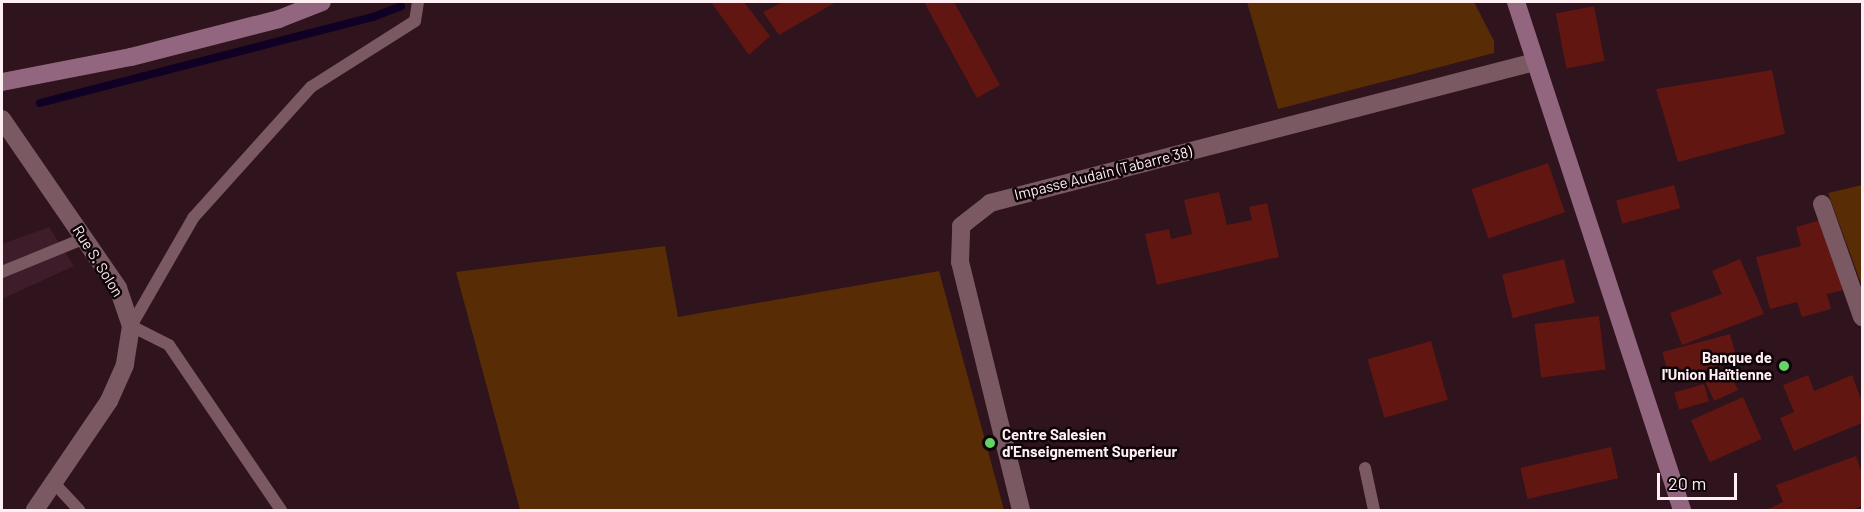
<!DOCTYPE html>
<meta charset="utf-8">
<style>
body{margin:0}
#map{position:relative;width:1864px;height:512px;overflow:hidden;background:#2f131d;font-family:Barlow,sans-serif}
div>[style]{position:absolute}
.built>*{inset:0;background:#3f1c29}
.green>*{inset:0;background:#582d06}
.stream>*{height:8px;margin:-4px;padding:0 4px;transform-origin:4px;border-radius:4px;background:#0f0024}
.building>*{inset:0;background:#611611;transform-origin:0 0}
.lane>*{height:12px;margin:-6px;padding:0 6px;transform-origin:6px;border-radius:6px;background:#7b5963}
.street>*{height:18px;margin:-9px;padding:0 9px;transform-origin:9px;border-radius:9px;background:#7b5963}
.secondary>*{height:18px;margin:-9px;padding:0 9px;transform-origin:9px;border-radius:9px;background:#936680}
.dots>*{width:16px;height:16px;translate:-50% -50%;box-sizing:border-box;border:3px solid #0f0407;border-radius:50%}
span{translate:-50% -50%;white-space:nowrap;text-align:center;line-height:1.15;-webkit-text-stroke:5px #0f0407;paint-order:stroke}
.street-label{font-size:15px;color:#ffeff3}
.poi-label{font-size:15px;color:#ffeff3;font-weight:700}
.right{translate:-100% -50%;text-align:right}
.left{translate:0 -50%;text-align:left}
.frame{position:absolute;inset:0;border:3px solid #ffeff3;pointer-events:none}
.scale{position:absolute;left:1657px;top:473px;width:80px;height:27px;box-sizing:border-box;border:3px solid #ffeff3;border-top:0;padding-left:8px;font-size:18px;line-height:21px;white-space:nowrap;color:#ffeff3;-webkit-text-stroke:4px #0f0407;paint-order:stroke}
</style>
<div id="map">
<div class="built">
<i style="clip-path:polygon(49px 227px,74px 266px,2px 299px,2px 244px)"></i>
</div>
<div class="green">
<i style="clip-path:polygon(1247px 2px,1474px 2px,1494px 41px,1494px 53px,1278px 109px)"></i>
<i style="clip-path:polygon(1862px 185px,1862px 286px,1828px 193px)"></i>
<i style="clip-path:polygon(665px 246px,678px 317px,939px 271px,1004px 510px,520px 510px,456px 272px)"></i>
</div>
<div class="stream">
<i style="left:40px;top:103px;width:344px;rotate:-14.5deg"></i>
<i style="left:373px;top:17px;width:30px;rotate:-21deg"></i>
</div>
<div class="building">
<i style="clip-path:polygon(711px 2px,744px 2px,770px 36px,749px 55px)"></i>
<i style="clip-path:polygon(783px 2px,836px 2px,779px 35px,763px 12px)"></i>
<i style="clip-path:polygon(924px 2px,954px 2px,1000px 85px,977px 98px)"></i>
<i style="left:1594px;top:6px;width:56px;height:39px;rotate:79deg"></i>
<i style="clip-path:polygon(1772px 70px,1785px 134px,1678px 162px,1656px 89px)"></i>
<i style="left:1548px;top:163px;width:52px;height:81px;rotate:71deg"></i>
<i style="left:1674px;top:185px;width:24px;height:60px;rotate:75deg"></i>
<i style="clip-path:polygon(1219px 192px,1227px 225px,1252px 220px,1249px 207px,1267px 203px,1279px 257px,1157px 285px,1145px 234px,1169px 229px,1171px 239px,1192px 234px,1184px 200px)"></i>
<i style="clip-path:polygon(1821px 220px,1844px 290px,1827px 294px,1831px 309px,1802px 317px,1797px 302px,1770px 309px,1756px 257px,1801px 246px,1796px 227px)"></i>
<i style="left:1564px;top:259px;width:45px;height:64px;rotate:76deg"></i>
<i style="clip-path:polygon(1740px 259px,1764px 314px,1682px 345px,1670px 313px,1722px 294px,1712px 271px)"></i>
<i style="left:1599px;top:316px;width:54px;height:65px;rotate:83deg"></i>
<i style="left:1730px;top:334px;width:28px;height:70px;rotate:75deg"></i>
<i style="left:1431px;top:341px;width:61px;height:66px;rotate:74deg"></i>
<i style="left:1729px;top:371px;width:21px;height:26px;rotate:65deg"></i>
<i style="clip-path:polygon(1808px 375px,1814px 391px,1852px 375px,1862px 402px,1862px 423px,1794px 451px,1780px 418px,1794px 412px,1783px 385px)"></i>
<i style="left:1704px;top:384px;width:18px;height:31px;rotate:74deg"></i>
<i style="left:1743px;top:397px;width:46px;height:57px;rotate:66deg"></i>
<i style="left:1611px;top:447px;width:32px;height:93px;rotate:77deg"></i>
<i style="clip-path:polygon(1856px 456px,1862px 473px,1862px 506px,1851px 510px,1766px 510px,1783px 502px,1776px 485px)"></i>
</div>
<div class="lane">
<i style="left:2px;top:272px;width:90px;rotate:-22.3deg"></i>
<i style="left:1365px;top:468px;width:43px;rotate:77.9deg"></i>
<i style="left:54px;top:483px;width:37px;rotate:47deg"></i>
<i style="left:281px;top:510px;width:199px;rotate:-124.2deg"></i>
<i style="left:169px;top:345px;width:42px;rotate:-153.4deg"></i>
<i style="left:131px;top:326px;width:125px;rotate:-60.1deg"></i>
<i style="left:193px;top:218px;width:176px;rotate:-48deg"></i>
<i style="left:311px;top:87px;width:123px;rotate:-32.4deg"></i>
<i style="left:415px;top:21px;width:19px;rotate:-81deg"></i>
</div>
<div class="street">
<i style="left:2px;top:119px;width:205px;rotate:55.5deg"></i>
<i style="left:118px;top:288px;width:40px;rotate:71.1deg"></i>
<i style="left:131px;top:326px;width:39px;rotate:99deg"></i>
<i style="left:125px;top:365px;width:39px;rotate:114deg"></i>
<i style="left:109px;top:401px;width:132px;rotate:124.2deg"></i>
<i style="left:1822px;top:204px;width:120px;rotate:70.5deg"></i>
<i style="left:1021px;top:510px;width:255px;rotate:-103.8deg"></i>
<i style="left:960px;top:262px;width:36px;rotate:-88deg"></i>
<i style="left:961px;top:226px;width:37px;rotate:-38deg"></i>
<i style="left:990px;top:203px;width:563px;rotate:-14.51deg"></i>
</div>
<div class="secondary">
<i style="left:1516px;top:2px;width:534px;rotate:71.9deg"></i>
<i style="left:2px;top:82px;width:131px;rotate:-11deg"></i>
<i style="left:131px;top:57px;width:153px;rotate:-14.4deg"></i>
<i style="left:279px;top:19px;width:46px;rotate:-21.6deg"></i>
</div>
<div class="dots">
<i style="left:1784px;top:366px;background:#64d468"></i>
<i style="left:990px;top:443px;background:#64d468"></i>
</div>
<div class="street-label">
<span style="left:1103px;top:173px;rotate:-14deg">Impasse Audain (Tabarre 38)</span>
<span style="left:98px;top:261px;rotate:58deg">Rue S. Solon</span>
</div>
<div class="poi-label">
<span class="right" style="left:1772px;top:366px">Banque de<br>l'Union Haïtienne</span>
<span class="left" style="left:1002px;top:443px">Centre Salesien<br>d'Enseignement Superieur</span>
</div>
<div class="frame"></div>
<div class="scale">20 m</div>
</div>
